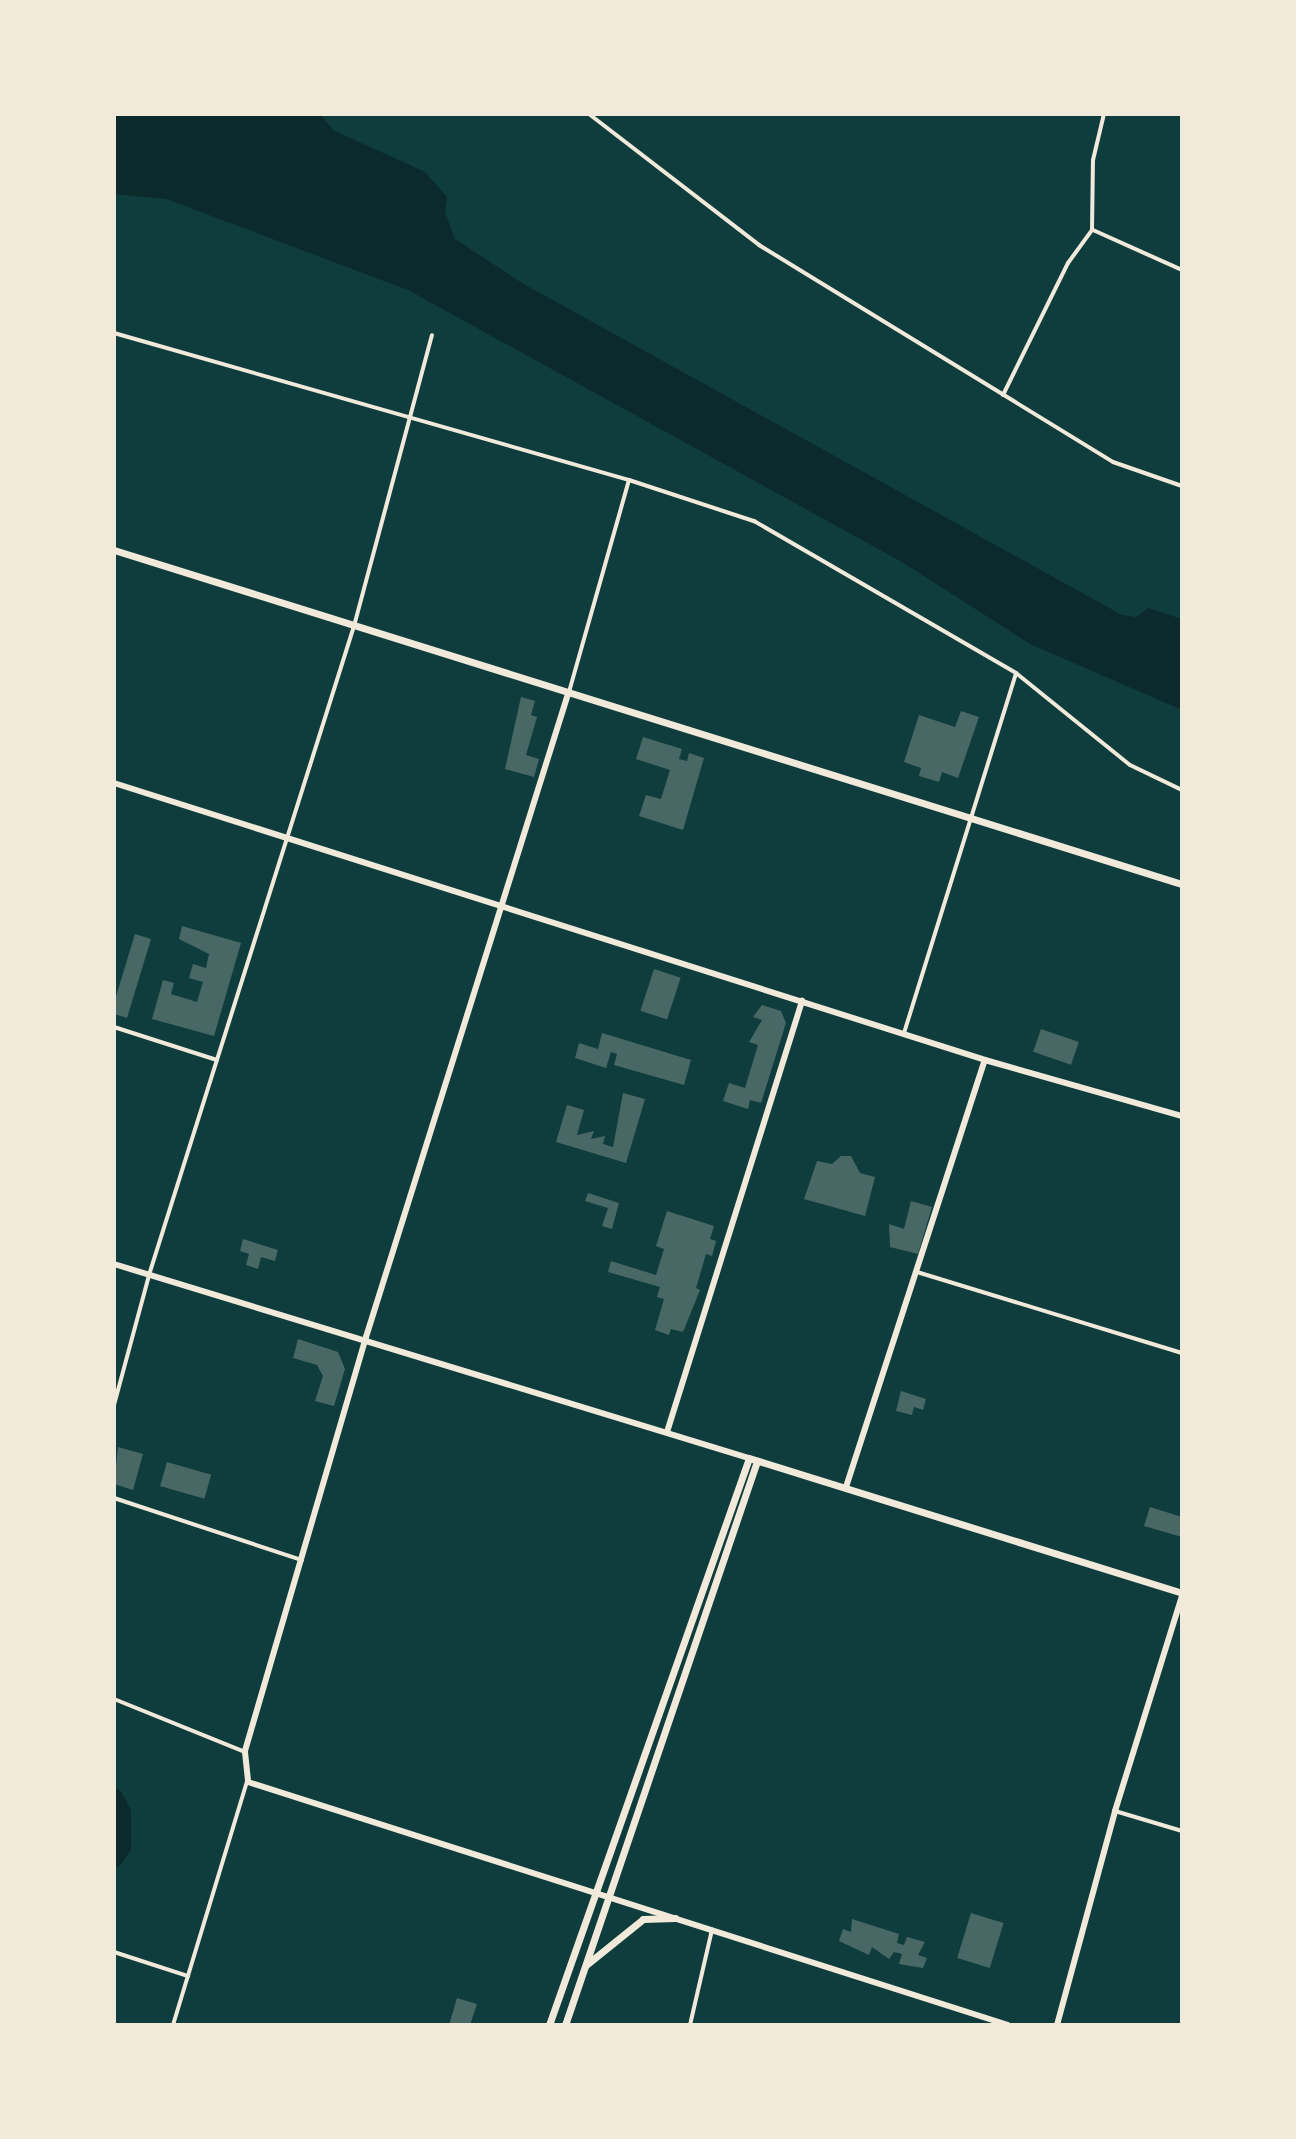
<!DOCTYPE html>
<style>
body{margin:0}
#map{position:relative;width:1296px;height:2139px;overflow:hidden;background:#0f3d3e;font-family:Rubik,sans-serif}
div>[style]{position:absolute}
.water>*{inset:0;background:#0a2a2b}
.river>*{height:18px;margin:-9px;padding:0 9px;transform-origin:9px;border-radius:9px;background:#0a2a2b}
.building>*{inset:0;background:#486865;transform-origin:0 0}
.minor>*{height:4px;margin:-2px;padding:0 2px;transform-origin:2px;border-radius:2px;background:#f1e9da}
.tertiary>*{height:6px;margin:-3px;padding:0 3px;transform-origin:3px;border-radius:3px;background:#f1e9da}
.secondary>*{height:6px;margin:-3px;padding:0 3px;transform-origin:3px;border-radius:3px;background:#f1e9da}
.primary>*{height:7px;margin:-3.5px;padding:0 3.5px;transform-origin:3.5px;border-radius:3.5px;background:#f1e9da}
span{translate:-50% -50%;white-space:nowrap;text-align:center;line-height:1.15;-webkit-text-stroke:6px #f1e9da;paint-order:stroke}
.frame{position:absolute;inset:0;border:116px solid #f1e9da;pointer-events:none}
</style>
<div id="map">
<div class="water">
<i style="clip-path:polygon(114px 114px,320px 114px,333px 130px,425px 172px,447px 197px,445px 212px,455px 239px,522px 283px,1122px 615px,1136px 617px,1148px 608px,1182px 619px,1182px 710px,1030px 644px,902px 562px,408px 290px,166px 199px,114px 194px)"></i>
</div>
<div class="river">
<i style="left:114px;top:1797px;width:18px;rotate:63deg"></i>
<i style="left:122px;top:1813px;width:34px;rotate:90deg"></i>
<i style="left:122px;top:1847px;width:14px;rotate:124deg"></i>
</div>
<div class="building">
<i style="clip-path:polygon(521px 697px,535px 701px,531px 715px,537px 717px,526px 755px,539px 759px,534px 777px,505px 769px)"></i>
<i style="clip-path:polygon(961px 711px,979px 717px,958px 778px,942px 772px,939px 782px,919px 776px,921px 768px,904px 762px,919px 715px,955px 727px)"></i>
<i style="clip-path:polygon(643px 737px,682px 749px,679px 759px,687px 761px,689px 753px,704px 758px,683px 830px,639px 816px,646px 795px,661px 799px,670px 770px,636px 759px)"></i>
<i style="clip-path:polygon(182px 926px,241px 943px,214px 1036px,152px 1019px,163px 980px,174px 983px,171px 994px,197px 1002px,203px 982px,189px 978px,193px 964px,206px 968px,209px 954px,179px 939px)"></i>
<i style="clip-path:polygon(135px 934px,151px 939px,127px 1018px,114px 1014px,114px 1003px)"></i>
<i style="left:654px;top:969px;width:28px;height:44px;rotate:18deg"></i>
<i style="clip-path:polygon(762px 1005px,781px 1011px,786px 1023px,761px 1103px,750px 1100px,748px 1109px,723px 1101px,729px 1083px,745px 1088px,758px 1045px,749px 1042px,762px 1020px,753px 1017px)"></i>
<i style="left:1041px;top:1029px;width:40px;height:24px;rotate:19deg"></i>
<i style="clip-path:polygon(602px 1033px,691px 1060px,684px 1085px,614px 1065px,617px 1054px,611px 1052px,606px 1068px,575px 1058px,579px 1043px,598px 1049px)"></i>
<i style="clip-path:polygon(623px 1093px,645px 1099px,626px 1163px,556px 1142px,567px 1105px,584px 1110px,577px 1135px,594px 1131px,591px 1139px,605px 1136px,603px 1144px,613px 1147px)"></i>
<i style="clip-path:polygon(841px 1156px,851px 1156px,860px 1173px,875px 1177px,865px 1216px,804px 1199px,817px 1161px,832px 1164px)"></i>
<i style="clip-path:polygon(588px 1193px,619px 1203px,612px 1229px,602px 1226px,608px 1208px,585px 1201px)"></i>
<i style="clip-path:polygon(911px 1201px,932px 1207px,918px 1254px,890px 1247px,889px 1224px,904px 1229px)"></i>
<i style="clip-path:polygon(667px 1211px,714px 1226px,710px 1239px,716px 1241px,712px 1256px,706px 1254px,696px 1288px,700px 1290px,683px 1332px,671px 1329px,669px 1335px,655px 1330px,664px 1299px,657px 1297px,660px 1287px,608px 1272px,611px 1261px,656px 1275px,664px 1249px,656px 1246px)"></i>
<i style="clip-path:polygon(243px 1239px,278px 1250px,275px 1261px,261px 1257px,258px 1269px,246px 1265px,249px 1254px,240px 1251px)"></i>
<i style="clip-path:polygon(298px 1339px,338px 1352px,345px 1369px,334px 1406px,315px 1401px,323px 1376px,317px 1365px,293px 1358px)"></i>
<i style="clip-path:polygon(901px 1391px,926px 1399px,923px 1410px,914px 1407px,912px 1415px,896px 1411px)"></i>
<i style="clip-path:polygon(118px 1447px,143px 1454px,133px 1490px,114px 1484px)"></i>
<i style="left:167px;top:1462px;width:46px;height:25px;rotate:16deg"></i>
<i style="clip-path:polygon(1150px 1507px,1182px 1517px,1182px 1537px,1144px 1526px)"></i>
<i style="left:971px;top:1913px;width:34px;height:47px;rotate:17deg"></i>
<i style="clip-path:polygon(852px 1919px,899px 1934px,897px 1943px,904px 1945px,907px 1937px,925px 1942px,918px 1955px,927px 1958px,923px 1968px,899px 1964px,902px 1954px,894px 1952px,889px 1959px,872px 1947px,869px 1955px,839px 1941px,843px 1929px,851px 1932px)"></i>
<i style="clip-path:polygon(457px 1998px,477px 2004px,470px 2025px,449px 2025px)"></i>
</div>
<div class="minor">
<i style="left:589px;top:114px;width:215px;rotate:37.6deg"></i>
<i style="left:759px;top:245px;width:415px;rotate:31.5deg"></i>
<i style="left:1113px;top:462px;width:73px;rotate:19.2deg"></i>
<i style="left:1093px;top:230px;width:98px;rotate:24.2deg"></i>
<i style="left:114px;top:333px;width:536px;rotate:15.93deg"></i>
<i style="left:629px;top:480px;width:132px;rotate:18.2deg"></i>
<i style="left:754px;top:521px;width:303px;rotate:30.1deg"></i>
<i style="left:1016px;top:673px;width:146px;rotate:38.9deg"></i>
<i style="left:1130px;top:765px;width:58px;rotate:25.7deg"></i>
<i style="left:1003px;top:395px;width:147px;rotate:-63.8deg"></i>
<i style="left:1068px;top:263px;width:41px;rotate:-54deg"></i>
<i style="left:1092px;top:230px;width:70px;rotate:-89.2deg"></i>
<i style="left:1093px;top:160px;width:47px;rotate:-76.6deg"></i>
<i style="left:569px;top:692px;width:220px;rotate:-74.2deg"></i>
<i style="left:114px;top:1027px;width:108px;rotate:17.8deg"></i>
<i style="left:904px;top:1033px;width:377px;rotate:-72.7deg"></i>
<i style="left:917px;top:1272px;width:277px;rotate:17deg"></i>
<i style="left:114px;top:1405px;width:135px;rotate:-74.9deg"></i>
<i style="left:149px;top:1275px;width:681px;rotate:-72.47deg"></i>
<i style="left:354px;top:626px;width:301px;rotate:-75deg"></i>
<i style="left:114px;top:1498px;width:198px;rotate:18.3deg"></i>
<i style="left:114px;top:1699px;width:141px;rotate:22deg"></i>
<i style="left:1115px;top:1811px;width:70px;rotate:16.6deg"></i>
<i style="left:114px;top:1952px;width:78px;rotate:18deg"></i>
<i style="left:173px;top:2025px;width:254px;rotate:-73.1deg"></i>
<i style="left:690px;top:2025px;width:98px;rotate:-77deg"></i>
</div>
<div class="tertiary">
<i style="left:568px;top:694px;width:674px;rotate:107.44deg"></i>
<i style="left:366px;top:1337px;width:432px;rotate:106.3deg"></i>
<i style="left:245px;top:1752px;width:30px;rotate:84deg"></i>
<i style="left:248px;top:1782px;width:798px;rotate:17.73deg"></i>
<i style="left:114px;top:783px;width:914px;rotate:17.64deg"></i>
<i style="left:985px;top:1060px;width:205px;rotate:15.9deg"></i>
<i style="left:667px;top:1432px;width:452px;rotate:-72.6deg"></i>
<i style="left:846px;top:1487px;width:449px;rotate:-72deg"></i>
<i style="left:1057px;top:2025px;width:222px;rotate:-74.8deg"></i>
<i style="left:1115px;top:1811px;width:225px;rotate:-72.7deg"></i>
</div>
<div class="secondary">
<i style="left:114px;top:1264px;width:664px;rotate:16.99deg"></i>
</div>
<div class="primary">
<i style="left:114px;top:550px;width:1119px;rotate:17.37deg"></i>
<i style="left:586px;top:1965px;width:73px;rotate:-38.9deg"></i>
<i style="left:643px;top:1919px;width:32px;rotate:-2deg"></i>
<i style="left:549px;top:2025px;width:601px;rotate:-70.57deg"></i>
<i style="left:749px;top:1458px;width:454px;rotate:17.3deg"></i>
<i style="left:565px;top:2025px;width:596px;rotate:-71.2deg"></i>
</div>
<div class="frame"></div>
</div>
